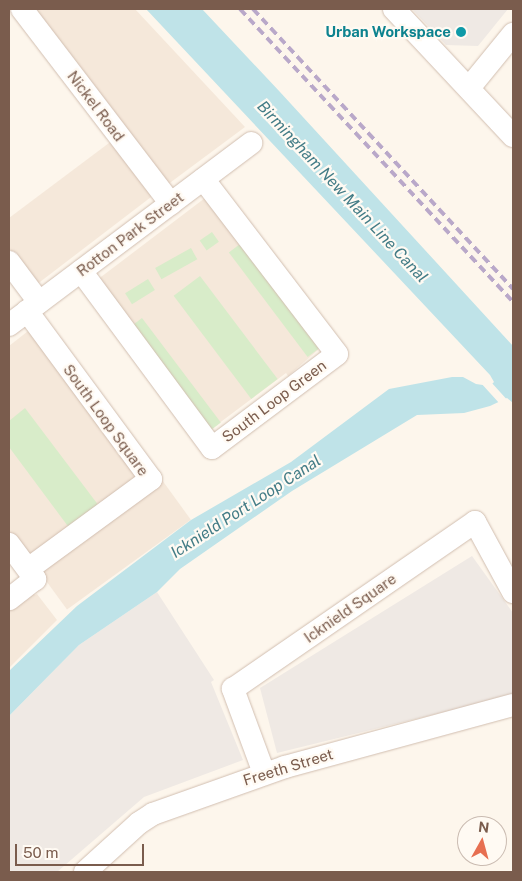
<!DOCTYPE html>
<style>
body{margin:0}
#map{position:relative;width:522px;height:881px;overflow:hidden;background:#fdf6ec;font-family:"Public Sans",sans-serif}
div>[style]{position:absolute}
.residential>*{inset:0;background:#f5e8da;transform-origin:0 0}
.industrial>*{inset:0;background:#efe9e4}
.green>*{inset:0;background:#d8ecc9;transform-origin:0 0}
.water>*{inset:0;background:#bfe3e8}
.pier>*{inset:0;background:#fdf6ec}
.roads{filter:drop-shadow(0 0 1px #d1beb0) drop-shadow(0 0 1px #d1beb0)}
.minor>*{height:22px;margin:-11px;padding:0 11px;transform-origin:11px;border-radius:11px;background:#fff}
.rail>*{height:4px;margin-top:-2px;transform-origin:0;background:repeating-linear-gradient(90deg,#b9a8c9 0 8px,transparent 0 13px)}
.dots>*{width:14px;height:14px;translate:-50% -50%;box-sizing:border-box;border:2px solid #fffaf3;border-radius:50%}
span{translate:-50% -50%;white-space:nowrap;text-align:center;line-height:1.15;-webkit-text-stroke:4.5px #fffaf3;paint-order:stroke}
.culture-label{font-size:15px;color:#0d838f;font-weight:700}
.right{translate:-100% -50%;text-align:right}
.street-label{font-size:15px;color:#7a5c4d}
.water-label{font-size:16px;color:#437c86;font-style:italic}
.frame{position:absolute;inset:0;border:10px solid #7a5c4d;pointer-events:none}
.north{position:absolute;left:457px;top:816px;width:50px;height:50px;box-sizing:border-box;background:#fffaf3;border:1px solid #cabbb1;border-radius:50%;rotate:7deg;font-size:14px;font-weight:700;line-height:20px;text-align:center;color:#7a5c4d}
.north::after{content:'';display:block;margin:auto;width:18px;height:22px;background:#e76f51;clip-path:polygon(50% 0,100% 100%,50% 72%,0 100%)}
.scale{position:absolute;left:15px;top:844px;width:129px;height:22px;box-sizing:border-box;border:2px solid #7a5c4d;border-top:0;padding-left:6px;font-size:15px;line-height:18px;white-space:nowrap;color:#7a5c4d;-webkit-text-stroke:4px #fffaf3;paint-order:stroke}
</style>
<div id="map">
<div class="residential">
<i style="clip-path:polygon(30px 9px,135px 9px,245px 127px,167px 185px)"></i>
<i style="clip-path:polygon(113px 140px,155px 194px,36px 285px,9px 248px,9px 218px)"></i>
<i style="clip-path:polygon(205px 198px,319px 349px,288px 376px,286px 373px,210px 430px,97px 280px)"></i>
<i style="clip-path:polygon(32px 328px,140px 477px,30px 559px,9px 531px,9px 346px)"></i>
<i style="left:162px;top:480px;width:49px;height:153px;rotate:54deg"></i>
<i style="clip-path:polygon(32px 591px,35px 595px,37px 594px,57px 620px,9px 668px,9px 609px)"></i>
</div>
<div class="industrial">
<i style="clip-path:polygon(412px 9px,508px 9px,478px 46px,446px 45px)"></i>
<i style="clip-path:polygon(472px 556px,513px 613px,513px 695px,277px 753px,260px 688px)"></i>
<i style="clip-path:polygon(157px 592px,214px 680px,211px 682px,243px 760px,144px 797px,57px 872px,9px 872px,9px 716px,79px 645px)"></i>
</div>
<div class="green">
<i style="left:212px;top:232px;width:12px;height:15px;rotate:55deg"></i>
<i style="left:240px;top:244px;width:131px;height:14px;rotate:53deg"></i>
<i style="left:191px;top:248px;width:13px;height:41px;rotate:61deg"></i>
<i style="left:200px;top:276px;width:129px;height:33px;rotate:53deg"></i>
<i style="left:148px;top:279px;width:13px;height:27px;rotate:58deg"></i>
<i style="left:142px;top:318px;width:131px;height:14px;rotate:53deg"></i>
<i style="clip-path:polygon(25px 408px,99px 506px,70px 529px,9px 447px,9px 421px)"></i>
</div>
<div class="water">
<i style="clip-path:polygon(146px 9px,202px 9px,280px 92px,513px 346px,513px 403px,507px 398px,490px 406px,464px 413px,417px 415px,292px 491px,180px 569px,157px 592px,79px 645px,9px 716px,9px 671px,77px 606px,191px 520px,291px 462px,389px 389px,452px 377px,463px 377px,476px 384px,490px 386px,494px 382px,490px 375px)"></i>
</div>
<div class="pier">
<i style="clip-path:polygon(480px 382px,491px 382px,511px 404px,507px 400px,500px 404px)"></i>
</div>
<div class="roads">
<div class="minor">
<i style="left:22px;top:9px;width:245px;rotate:52.6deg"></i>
<i style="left:394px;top:9px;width:174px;rotate:46.9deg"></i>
<i style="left:469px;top:88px;width:70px;rotate:-50.8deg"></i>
<i style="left:9px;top:262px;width:50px;rotate:53.1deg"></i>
<i style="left:81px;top:271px;width:220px;rotate:53.5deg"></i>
<i style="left:212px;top:448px;width:156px;rotate:-36.9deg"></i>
<i style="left:337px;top:354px;width:220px;rotate:-127.4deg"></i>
<i style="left:27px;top:311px;width:209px;rotate:53.6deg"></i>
<i style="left:151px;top:479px;width:152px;rotate:143.8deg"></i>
<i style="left:9px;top:325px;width:303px;rotate:-36.9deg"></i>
<i style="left:9px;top:544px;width:44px;rotate:53.4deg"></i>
<i style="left:35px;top:579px;width:33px;rotate:142deg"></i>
<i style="left:264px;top:773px;width:90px;rotate:-110.3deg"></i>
<i style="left:233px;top:689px;width:294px;rotate:-34.6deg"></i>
<i style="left:475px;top:522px;width:80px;rotate:61.5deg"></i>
<i style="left:85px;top:872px;width:73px;rotate:-42.2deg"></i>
<i style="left:139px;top:823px;width:17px;rotate:-33deg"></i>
<i style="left:153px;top:814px;width:140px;rotate:-19.6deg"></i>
<i style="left:285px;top:767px;width:236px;rotate:-15.2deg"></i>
</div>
</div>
<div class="rail">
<i style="left:240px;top:9px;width:400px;rotate:47deg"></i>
<i style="left:253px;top:9px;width:382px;rotate:47.1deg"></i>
</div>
<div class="dots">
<i style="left:461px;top:32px;background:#0f9aa8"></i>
</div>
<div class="culture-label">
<span class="right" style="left:451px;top:32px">Urban Workspace</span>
</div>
<div class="street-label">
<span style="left:96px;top:106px;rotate:53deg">Nickel Road</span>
<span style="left:130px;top:234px;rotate:-37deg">Rotton Park Street</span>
<span style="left:274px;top:401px;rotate:-37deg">South Loop Green</span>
<span style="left:106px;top:420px;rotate:54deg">South Loop Square</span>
<span style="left:350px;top:608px;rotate:-35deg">Icknield Square</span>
<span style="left:288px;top:767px;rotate:-17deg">Freeth Street</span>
</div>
<div class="water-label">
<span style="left:342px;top:192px;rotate:47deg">Birmingham New Main Line Canal</span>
<span style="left:246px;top:507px;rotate:-33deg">Icknield Port Loop Canal</span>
</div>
<div class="frame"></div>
<div class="north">N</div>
<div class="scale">50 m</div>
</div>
